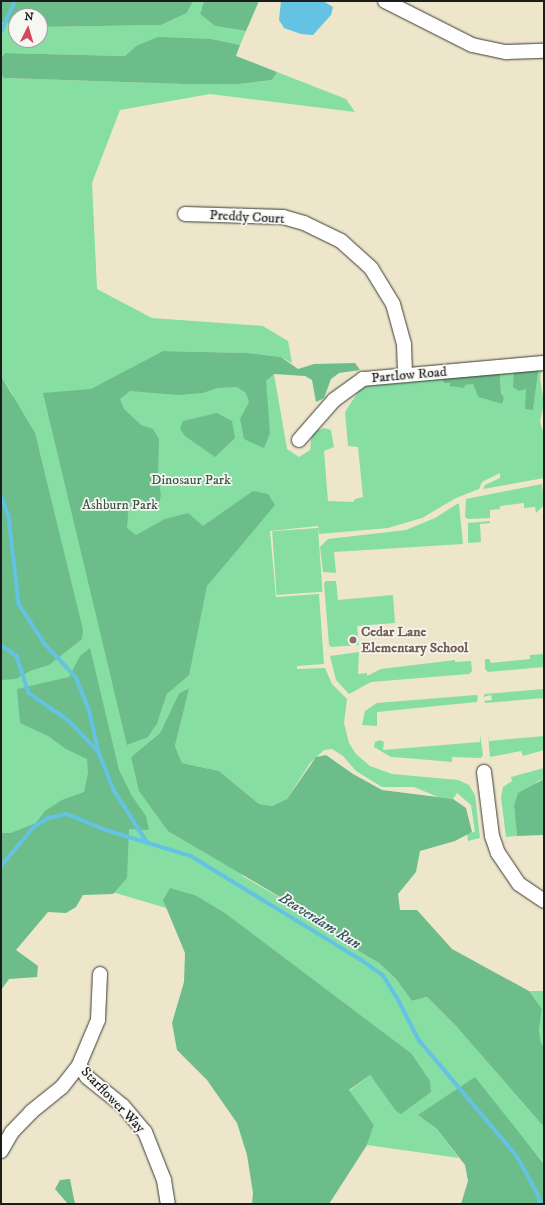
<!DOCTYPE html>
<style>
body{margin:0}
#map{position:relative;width:545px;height:1205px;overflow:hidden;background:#ede6cb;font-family:"IM FELL DW Pica",serif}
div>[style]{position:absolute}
.green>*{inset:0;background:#86dea3;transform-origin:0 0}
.forest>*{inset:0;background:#6cbd89}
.water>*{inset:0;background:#64c2e2}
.stream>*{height:3.5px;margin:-1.75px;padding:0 1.75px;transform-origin:1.75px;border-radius:1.75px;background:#64c2e2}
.roads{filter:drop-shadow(0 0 1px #3b3a36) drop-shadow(0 0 1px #3b3a36)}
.street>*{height:14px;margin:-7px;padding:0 7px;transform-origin:7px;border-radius:7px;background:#fff}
.dots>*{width:11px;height:11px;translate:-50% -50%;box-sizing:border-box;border:2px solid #f6f6f2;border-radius:50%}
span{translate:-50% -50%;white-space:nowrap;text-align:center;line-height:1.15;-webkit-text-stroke:3.5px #f6f6f2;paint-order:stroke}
.street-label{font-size:14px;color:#1c1c1c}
.park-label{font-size:14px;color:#3c5644}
.education-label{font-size:14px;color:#785e54;font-weight:700}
.left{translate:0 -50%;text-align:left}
.water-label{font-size:15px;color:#355661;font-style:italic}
.frame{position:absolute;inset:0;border:2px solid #1c1c1c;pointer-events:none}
.north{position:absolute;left:8px;top:8px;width:40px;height:40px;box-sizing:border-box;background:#f6f6f2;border:1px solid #9f9f9c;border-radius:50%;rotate:5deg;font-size:11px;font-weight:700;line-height:16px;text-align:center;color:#1c1c1c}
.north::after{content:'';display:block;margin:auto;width:14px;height:18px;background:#d1495b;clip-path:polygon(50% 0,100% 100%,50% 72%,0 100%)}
</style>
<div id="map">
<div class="green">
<i style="clip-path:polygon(193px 1px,204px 1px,200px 14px,215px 26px,246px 31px,240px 45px,212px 39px,136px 46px,125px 56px,5px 53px,1px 58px,1px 22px,16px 25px,16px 40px,40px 40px,40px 27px,161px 25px,187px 13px)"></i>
<i style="clip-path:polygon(evenodd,277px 72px,346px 99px,355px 112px,210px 94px,120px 110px,92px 183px,97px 289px,152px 318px,263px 326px,288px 341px,292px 363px,281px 357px,248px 353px,163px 351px,93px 389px,274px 374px,287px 449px,299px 457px,310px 450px,312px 432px,324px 428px,331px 430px,334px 447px,324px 451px,328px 501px,353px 502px,355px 499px,363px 497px,358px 447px,348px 446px,345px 412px,362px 386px,442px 376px,450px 383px,450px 386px,473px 384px,478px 397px,502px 404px,500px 372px,514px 369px,526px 388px,533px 409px,539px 366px,542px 366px,540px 378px,544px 404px,540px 422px,544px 434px,544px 478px,483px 489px,485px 485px,500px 478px,500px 473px,482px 482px,479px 489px,456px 498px,422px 518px,388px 528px,319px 534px,318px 526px,270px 531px,276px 597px,319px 594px,324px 664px,297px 666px,297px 669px,325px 668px,332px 684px,347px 699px,344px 723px,349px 743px,356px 754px,370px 766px,392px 774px,458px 780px,469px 785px,475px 795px,480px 838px,468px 841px,467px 833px,475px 832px,471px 805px,457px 793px,453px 799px,438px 797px,414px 787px,382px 787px,356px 771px,343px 756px,332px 749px,324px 750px,310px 763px,287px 799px,272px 806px,259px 804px,219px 771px,182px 763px,175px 746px,188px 688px,179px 693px,160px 733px,131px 757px,244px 877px,309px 914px,355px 949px,379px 963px,396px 979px,412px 1001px,427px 997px,456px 1026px,544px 1127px,544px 1171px,544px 1163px,523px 1138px,418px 1115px,437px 1129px,459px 1158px,367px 1145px,374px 1125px,349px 1091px,370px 1075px,395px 1110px,411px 1053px,225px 913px,197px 896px,176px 911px,12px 862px,1px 849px,1px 397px,13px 395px,1px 376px,1px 74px,4px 78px,183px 84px,239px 84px,272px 80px,277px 72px,207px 587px,176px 685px,167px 694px,157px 724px,148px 737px,207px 587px)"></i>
<i style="clip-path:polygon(542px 484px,544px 505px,536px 513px,535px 507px,524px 508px,524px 503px,500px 506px,500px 509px,490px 510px,490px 518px,468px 519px,465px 517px,466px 499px)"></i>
<i style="clip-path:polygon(457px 504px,459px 504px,463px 544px,334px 552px,336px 573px,323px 572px,320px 547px,328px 539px,406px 530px,435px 518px)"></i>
<i style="clip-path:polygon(490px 521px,490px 523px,480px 524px,481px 542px,468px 543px,468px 523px)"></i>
<i style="left:318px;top:528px;width:64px;height:46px;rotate:86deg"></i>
<i style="clip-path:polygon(326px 581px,336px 581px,338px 600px,393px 595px,395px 623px,357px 626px,359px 645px,331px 647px,329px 645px,324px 583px)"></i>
<i style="clip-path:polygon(359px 652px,358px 674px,367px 673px,367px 676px,381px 669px,455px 660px,455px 662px,471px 661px,472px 671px,469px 674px,371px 682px,349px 694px,336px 680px,330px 656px)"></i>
<i style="clip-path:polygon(544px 654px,544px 667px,488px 672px,485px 669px,485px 659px,489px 659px,491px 663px,530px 659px,530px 655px)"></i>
<i style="clip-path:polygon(544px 689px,544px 698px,485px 703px,484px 701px,492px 700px,491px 695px,483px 697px,485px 694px)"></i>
<i style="clip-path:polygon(476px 695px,478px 696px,477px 702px,377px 712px,377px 726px,362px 725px,365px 711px,377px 703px)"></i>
<i style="clip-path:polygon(488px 733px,489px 741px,544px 736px,544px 750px,523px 756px,521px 751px,490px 757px)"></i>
<i style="clip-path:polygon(480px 734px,483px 755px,481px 758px,452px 757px,452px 762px,406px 758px,391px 757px,374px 747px,375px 742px,380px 740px,384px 742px,383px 750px,480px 742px)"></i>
<i style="clip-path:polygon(544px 768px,544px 779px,538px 781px,514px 806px,517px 836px,506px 837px,501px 797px,503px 787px,512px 781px,511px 777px)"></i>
<i style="clip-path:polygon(529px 991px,544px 991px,544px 1047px,541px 1043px,539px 1030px,542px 1009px)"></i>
</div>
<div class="forest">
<i style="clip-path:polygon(1px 1px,193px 1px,187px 13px,161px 25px,40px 27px,40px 16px,16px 16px,16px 25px,1px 22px)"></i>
<i style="clip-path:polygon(204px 1px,259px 1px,246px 31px,215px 26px,200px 14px)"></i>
<i style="clip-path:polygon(158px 37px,212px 39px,240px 45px,236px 56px,277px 72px,272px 80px,239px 84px,183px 84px,4px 78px,1px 74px,1px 58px,5px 53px,125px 56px,136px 46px)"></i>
<i style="clip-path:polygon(163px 351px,248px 353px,281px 357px,298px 369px,314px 364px,355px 363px,360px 370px,339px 373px,331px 379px,324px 398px,316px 402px,312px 380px,305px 376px,274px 374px,266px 381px,270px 433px,264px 448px,244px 439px,240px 419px,249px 402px,246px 393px,237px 387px,217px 388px,203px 393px,178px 395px,130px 391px,120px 399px,124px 409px,141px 425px,153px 429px,159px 439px,158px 477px,161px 495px,159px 504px,151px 508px,142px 499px,129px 502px,127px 528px,136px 535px,165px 519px,188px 513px,203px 526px,253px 491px,268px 494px,275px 505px,207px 586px,189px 675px,167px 694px,157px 724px,148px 737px,127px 745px,43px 393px,91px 389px)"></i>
<i style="clip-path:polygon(539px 366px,533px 410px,525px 409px,526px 389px,519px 391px,513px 387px,514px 369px)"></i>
<i style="clip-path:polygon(500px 372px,501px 393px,504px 398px,502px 404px,478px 397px,473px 384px,465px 385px,464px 388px,450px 386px,450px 383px,444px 383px,442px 376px)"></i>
<i style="clip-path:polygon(1px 376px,35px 433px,83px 630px,82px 639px,49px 665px,30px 671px,16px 679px,1px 680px)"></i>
<i style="clip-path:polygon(217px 413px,232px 421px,235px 438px,215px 457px,185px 436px,180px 429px,183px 421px)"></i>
<i style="clip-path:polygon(90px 648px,119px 770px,132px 796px,146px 816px,149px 830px,129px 829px,127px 878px,113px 894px,83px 895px,76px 907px,66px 913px,48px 912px,16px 950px,38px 966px,37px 977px,9px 979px,1px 990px,1px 833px,11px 833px,36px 823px,45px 811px,62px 800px,84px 792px,88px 773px,87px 759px,66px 749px,48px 736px,20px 723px,17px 689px,69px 677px,80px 656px)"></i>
<i style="clip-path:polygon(189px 688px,175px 746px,182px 763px,219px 771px,259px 804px,272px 806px,287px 799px,316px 757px,326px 755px,353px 774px,382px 790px,453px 799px,466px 808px,472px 832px,455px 841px,420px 851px,416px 872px,398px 894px,400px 910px,417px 910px,452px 949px,529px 991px,542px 1009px,539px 1030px,541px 1043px,544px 1047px,544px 1127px,456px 1026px,427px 997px,412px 1001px,396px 979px,379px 963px,355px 949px,309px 914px,168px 831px,139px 791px,131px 757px,160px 733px,179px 693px)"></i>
<i style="clip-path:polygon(544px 779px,544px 835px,517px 836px,514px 806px,518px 793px)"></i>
<i style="clip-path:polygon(170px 888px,197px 896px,225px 913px,411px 1053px,430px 1081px,431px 1092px,401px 1114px,395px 1110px,370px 1075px,349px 1090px,374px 1125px,367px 1145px,329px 1204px,252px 1204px,253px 1193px,247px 1155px,237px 1123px,207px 1080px,177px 1050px,172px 1023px,184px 982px,185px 953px,163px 900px)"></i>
<i style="clip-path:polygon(475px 1077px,544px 1164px,544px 1204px,461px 1204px,468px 1181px,465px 1165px,437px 1129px,418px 1115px)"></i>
<i style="clip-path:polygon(70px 1179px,75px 1204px,68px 1204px,55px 1189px,60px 1180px)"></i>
</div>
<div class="water">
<i style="clip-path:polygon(281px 1px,323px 1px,333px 7px,331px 15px,313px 35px,301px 34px,284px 28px,279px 20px)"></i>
</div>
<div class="stream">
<i style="left:1px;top:32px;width:34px;rotate:-66deg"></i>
<i style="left:1px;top:496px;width:22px;rotate:68deg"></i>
<i style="left:9px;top:516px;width:89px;rotate:83.5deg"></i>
<i style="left:19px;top:604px;width:48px;rotate:57deg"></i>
<i style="left:45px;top:644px;width:45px;rotate:46.8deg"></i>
<i style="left:76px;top:677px;width:35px;rotate:68deg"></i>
<i style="left:89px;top:709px;width:44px;rotate:76.9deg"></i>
<i style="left:1px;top:645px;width:19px;rotate:35deg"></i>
<i style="left:17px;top:656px;width:39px;rotate:72deg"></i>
<i style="left:29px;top:693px;width:47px;rotate:34.7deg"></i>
<i style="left:68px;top:720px;width:45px;rotate:45.9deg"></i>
<i style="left:99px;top:752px;width:41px;rotate:68.5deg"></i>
<i style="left:114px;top:790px;width:62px;rotate:57.6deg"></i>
<i style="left:1px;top:866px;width:50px;rotate:-49.9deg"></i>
<i style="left:33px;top:828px;width:18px;rotate:-34deg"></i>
<i style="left:48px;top:818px;width:19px;rotate:-12deg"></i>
<i style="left:67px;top:814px;width:42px;rotate:22.3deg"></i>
<i style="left:106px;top:830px;width:89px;rotate:17deg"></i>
<i style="left:191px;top:856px;width:198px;rotate:31.4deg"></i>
<i style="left:360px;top:959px;width:28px;rotate:35deg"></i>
<i style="left:383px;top:975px;width:26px;rotate:58deg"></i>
<i style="left:397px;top:997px;width:48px;rotate:62.9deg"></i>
<i style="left:419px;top:1040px;width:152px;rotate:49.8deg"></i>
<i style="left:517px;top:1156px;width:43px;rotate:61.1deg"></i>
<i style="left:538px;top:1194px;width:10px;rotate:73deg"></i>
</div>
<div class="roads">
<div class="street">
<i style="left:385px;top:1px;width:97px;rotate:26.8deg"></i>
<i style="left:472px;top:45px;width:35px;rotate:12deg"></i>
<i style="left:506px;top:52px;width:38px;rotate:-2deg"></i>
<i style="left:185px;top:214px;width:98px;rotate:1.8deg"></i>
<i style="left:283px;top:217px;width:22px;rotate:16deg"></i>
<i style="left:304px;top:223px;width:41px;rotate:25.9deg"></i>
<i style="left:341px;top:241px;width:40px;rotate:42deg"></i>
<i style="left:371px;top:268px;width:42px;rotate:58.6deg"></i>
<i style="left:393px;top:304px;width:41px;rotate:74.6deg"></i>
<i style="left:404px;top:344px;width:31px;rotate:88deg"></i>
<i style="left:299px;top:440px;width:53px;rotate:-48.8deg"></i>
<i style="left:334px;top:400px;width:36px;rotate:-36deg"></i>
<i style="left:363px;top:379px;width:182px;rotate:-5.1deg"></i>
<i style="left:484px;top:772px;width:64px;rotate:82.9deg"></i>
<i style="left:492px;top:836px;width:18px;rotate:71deg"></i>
<i style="left:498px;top:853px;width:37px;rotate:56deg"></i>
<i style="left:519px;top:884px;width:30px;rotate:34deg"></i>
<i style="left:79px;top:1065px;width:14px;rotate:56deg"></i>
<i style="left:87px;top:1077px;width:46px;rotate:38.9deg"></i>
<i style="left:123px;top:1106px;width:34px;rotate:50deg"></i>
<i style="left:145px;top:1132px;width:52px;rotate:68.4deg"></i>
<i style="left:164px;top:1180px;width:24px;rotate:81deg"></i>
<i style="left:1px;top:1151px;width:22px;rotate:-60deg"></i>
<i style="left:12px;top:1132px;width:28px;rotate:-46deg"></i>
<i style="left:31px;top:1112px;width:40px;rotate:-39deg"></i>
<i style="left:62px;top:1087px;width:28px;rotate:-52deg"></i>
<i style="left:79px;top:1065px;width:49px;rotate:-67.1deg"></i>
<i style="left:98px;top:1020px;width:46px;rotate:-87.5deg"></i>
</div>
</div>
<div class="dots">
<i style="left:353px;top:640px;background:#8d6e63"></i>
</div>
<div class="street-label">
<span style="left:247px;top:217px;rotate:3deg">Preddy Court</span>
<span style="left:409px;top:375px;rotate:-5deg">Partlow Road</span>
<span style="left:113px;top:1100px;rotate:46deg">Starflower Way</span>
</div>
<div class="park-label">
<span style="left:191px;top:480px">Dinosaur Park</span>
<span style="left:120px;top:505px">Ashburn Park</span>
</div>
<div class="education-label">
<span class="left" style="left:361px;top:640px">Cedar Lane<br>Elementary School</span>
</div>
<div class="water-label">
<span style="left:320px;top:921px;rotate:32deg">Beaverdam Run</span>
</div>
<div class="frame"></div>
<div class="north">N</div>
</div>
